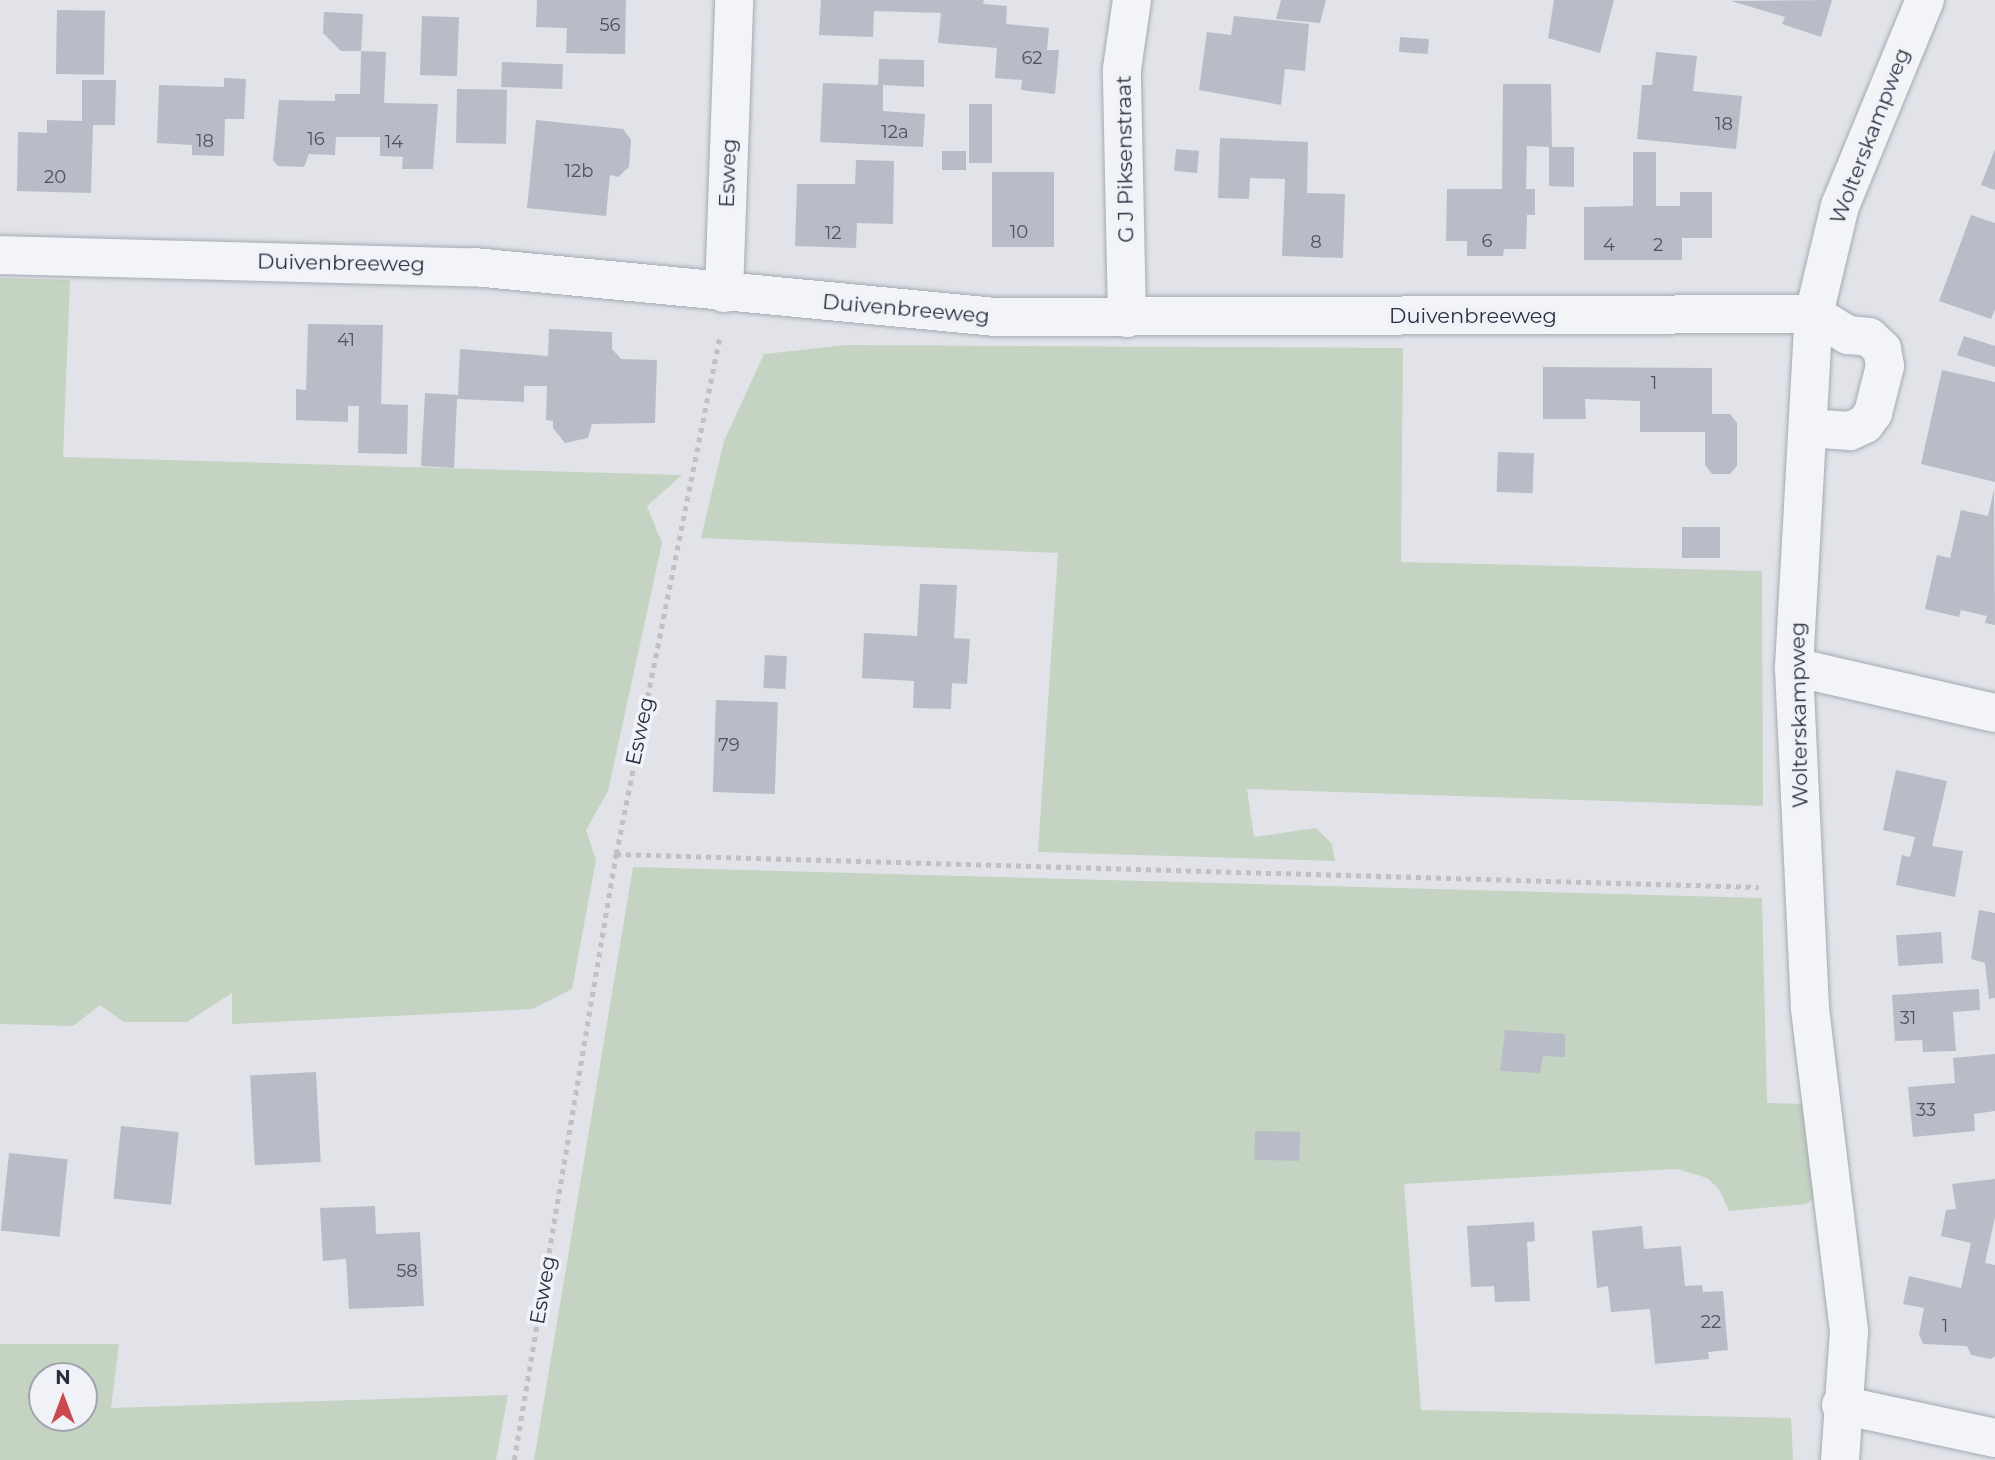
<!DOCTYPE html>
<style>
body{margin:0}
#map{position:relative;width:1995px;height:1460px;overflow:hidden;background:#e1e3e9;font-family:Montserrat,sans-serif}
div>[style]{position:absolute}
.green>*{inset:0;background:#c5d3c2}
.building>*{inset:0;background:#b8bcc6;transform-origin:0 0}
.path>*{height:4.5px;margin-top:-2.25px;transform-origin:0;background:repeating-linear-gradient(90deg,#bfc1c7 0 5px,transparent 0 10px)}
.roads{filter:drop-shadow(0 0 2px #a6a9b3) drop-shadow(0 0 2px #a6a9b3)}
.minor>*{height:38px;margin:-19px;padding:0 19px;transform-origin:19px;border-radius:19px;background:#f3f4f7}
span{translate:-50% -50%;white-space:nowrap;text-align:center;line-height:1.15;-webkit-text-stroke:7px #f0f2f7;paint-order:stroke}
.number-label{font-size:18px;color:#4e5262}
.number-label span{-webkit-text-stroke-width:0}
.street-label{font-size:21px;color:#2a2f40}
.north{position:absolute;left:28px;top:1362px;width:70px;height:70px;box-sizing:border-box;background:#f0f2f7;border:2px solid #a1a4ae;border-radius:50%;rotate:0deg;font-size:19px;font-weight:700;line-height:28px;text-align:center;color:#2a2f40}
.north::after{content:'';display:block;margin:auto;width:24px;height:32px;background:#ca4a4f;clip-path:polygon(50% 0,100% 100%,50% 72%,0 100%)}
</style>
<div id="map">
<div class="green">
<i style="clip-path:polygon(0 278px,70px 280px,63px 457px,682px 475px,647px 506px,662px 543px,608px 791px,586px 830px,596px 860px,572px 989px,533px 1009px,232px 1024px,232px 993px,187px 1022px,124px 1022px,100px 1005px,73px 1026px,0 1024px)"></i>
<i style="clip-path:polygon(846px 345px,1403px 348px,1401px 562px,1762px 571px,1763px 806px,1247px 789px,1254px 837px,1316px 828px,1332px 844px,1335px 861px,1038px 852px,1058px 553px,701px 538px,724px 441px,764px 354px)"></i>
<i style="clip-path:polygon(633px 867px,1762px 898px,1767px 1103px,1805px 1104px,1817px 1195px,1806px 1204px,1729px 1211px,1719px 1189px,1707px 1178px,1677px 1169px,1404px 1184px,1421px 1410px,1791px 1418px,1793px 1460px,534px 1460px)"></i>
<i style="clip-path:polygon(evenodd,0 1344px,119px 1344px,111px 1408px,508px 1395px,496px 1460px,0 1460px,0 1344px,42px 1376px,84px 1376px,84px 1418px,42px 1418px,42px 1376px)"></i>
</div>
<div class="building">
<i style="clip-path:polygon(537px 0,626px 0,625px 54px,566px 53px,567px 28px,536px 27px)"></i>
<i style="clip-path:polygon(821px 0,984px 0,983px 4px,1007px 6px,1006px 24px,1049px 28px,1047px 50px,1059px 50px,1055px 94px,1021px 90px,1022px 80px,995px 78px,997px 48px,938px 43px,941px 13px,874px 11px,873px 37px,819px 35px)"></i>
<i style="clip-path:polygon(1281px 0,1326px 0,1320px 23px,1276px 19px)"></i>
<i style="clip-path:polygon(1554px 0,1614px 0,1600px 53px,1548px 38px)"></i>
<i style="clip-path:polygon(1832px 0,1821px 37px,1782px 24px,1785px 17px,1731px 1px)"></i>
<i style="left:57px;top:10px;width:48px;height:64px;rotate:1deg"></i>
<i style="clip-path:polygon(324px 12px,363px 14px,361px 51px,386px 52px,384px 103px,438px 104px,433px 169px,402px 169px,403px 157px,380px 156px,380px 137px,336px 137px,335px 155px,309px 154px,304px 167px,278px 166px,273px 160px,279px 100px,335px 101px,335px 94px,360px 94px,361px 51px,341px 51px,323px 33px)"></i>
<i style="left:422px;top:16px;width:37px;height:59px;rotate:2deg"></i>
<i style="clip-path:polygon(1234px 16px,1309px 24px,1305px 71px,1285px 69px,1281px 105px,1199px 90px,1207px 32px,1231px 35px)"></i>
<i style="left:1400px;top:37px;width:29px;height:15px;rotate:4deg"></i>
<i style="clip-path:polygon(1656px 52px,1697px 56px,1693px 91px,1742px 96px,1736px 149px,1637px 139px,1642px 85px,1652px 85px)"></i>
<i style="clip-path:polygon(879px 59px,924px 60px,924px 87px,883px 85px,883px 111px,925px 114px,923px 147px,820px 142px,823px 83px,878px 85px)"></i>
<i style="left:502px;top:62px;width:61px;height:25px;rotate:2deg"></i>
<i style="clip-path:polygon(224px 78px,246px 79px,244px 119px,225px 119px,224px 156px,192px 155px,192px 145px,157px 143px,159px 85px,224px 87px)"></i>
<i style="clip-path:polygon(82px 80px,116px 80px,115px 125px,93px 125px,91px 193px,17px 191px,18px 132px,47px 133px,47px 120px,82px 121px)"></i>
<i style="clip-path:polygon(1503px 84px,1551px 84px,1552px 147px,1574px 147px,1574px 187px,1549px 186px,1549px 147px,1527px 146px,1526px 189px,1535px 189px,1535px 215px,1527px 215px,1526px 249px,1504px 249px,1503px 256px,1467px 256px,1467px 241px,1446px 241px,1447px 189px,1502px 189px)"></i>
<i style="left:457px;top:89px;width:50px;height:54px;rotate:1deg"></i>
<i style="left:969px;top:104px;width:23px;height:59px"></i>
<i style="clip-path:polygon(536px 120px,623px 129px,631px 140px,629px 167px,618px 177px,610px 175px,606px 216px,527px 208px)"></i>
<i style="clip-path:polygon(1220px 138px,1308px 142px,1307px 193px,1345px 194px,1343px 258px,1282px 256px,1285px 179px,1250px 178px,1249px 199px,1218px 198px)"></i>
<i style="left:1176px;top:149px;width:23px;height:22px;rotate:5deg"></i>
<i style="clip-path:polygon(1995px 149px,1995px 190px,1981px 185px)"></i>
<i style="left:942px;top:151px;width:24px;height:19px"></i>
<i style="clip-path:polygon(1633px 152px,1656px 152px,1656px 206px,1680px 206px,1680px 192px,1712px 192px,1712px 238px,1682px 238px,1682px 260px,1584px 260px,1584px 207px,1633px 206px)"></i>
<i style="clip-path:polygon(856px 160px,894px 161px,893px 224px,857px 223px,856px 248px,795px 246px,797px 184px,855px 184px)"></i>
<i style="left:992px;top:172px;width:62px;height:75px"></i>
<i style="clip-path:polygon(1971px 215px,1995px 223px,1995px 309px,1991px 319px,1939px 301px)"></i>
<i style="clip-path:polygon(308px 324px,383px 325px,381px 404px,408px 405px,407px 454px,358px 453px,359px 406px,348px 406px,348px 422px,296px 420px,296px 389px,306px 390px)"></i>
<i style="clip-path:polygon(549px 329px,612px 332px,612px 349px,621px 359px,657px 360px,655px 423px,592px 424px,588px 438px,565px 443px,553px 428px,553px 421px,546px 420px,547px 386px,524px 386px,524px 402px,457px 399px,454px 468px,421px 466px,425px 393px,458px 395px,460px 349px,548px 356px)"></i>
<i style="clip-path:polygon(1964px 336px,1995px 346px,1995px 367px,1957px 355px)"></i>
<i style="clip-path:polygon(1543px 367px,1712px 368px,1712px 414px,1730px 414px,1737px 423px,1737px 466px,1730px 474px,1712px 474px,1705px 465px,1705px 432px,1640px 432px,1640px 401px,1585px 399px,1586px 419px,1543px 419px)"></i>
<i style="clip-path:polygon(1942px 370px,1995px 382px,1995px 482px,1921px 464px)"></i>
<i style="left:1498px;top:452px;width:36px;height:40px;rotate:2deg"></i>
<i style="clip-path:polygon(1994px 490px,1995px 625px,1985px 623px,1987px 616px,1961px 610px,1959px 617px,1925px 609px,1937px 555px,1950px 558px,1961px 510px,1988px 516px)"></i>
<i style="left:1682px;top:527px;width:38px;height:31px"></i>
<i style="clip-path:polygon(920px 584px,957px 585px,954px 638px,970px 639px,967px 684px,952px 683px,951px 709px,913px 708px,914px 681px,862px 678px,864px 633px,917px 636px)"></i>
<i style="left:765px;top:655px;width:22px;height:33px;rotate:3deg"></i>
<i style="left:716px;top:700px;width:62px;height:92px;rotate:2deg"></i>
<i style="clip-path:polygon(1896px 770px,1947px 781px,1932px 846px,1963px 851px,1955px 897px,1896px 885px,1902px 855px,1910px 857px,1915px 837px,1883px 830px)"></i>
<i style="clip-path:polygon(1979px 910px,1995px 913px,1995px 998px,1989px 999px,1985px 963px,1971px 959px)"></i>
<i style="left:1941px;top:932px;width:31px;height:45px;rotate:86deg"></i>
<i style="clip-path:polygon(1979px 989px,1980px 1010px,1953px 1012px,1956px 1051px,1923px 1052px,1922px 1040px,1895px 1041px,1892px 995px)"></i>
<i style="clip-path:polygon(1505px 1030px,1565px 1034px,1565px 1057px,1543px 1056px,1540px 1073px,1500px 1071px)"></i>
<i style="clip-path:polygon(1995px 1054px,1995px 1111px,1974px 1114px,1975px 1131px,1913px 1137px,1908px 1087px,1955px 1083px,1953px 1058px)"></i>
<i style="left:316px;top:1072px;width:90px;height:66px;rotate:87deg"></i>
<i style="left:121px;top:1126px;width:58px;height:73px;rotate:6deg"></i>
<i style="left:1255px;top:1131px;width:45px;height:29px;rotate:1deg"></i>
<i style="left:9px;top:1153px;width:59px;height:78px;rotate:6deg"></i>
<i style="clip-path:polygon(1995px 1179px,1995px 1217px,1985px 1263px,1995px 1265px,1995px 1356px,1991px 1359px,1971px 1355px,1967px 1346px,1923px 1344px,1919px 1334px,1924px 1308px,1903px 1304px,1909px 1276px,1961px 1288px,1971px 1243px,1941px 1236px,1946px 1210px,1956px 1209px,1952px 1184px)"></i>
<i style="clip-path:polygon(375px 1206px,376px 1234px,420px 1232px,424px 1306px,349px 1309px,346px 1259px,323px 1261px,320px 1208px)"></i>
<i style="clip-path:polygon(1534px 1222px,1535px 1241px,1527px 1242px,1530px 1301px,1495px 1302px,1494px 1286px,1471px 1287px,1467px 1226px)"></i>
<i style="clip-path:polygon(1642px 1226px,1644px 1249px,1681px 1246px,1685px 1286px,1702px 1285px,1703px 1292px,1723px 1291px,1728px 1350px,1708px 1352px,1709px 1359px,1655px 1364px,1650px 1309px,1611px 1312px,1608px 1286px,1597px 1288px,1592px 1231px)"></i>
</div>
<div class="path">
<i style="left:616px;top:854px;width:1143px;rotate:1.65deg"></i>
<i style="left:514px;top:1460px;width:615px;rotate:-80.45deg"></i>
<i style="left:616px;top:854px;width:529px;rotate:-78.67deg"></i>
</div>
<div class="roads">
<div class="minor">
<i style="left:0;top:255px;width:474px;rotate:1.5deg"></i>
<i style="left:474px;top:267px;width:523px;rotate:5.48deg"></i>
<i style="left:995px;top:317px;width:819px;rotate:-0.21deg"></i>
<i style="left:1814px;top:314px;width:40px;rotate:32deg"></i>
<i style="left:1848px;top:335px;width:21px;rotate:5deg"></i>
<i style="left:1869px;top:337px;width:18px;rotate:43deg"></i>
<i style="left:1882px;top:349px;width:17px;rotate:80deg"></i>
<i style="left:1885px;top:366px;width:49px;rotate:104.3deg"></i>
<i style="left:1873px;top:413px;width:14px;rotate:126deg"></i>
<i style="left:1865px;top:424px;width:17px;rotate:155deg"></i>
<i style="left:1850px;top:431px;width:42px;rotate:-175.9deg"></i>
<i style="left:724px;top:293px;width:293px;rotate:-88deg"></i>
<i style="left:1127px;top:318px;width:249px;rotate:-91.2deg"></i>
<i style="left:1122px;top:69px;width:70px;rotate:-81.8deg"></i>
<i style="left:1794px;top:667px;width:206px;rotate:12.9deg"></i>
<i style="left:1841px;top:1405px;width:157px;rotate:12.1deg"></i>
<i style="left:1840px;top:1460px;width:129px;rotate:-86deg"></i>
<i style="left:1849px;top:1331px;width:325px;rotate:-96.9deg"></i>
<i style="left:1810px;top:1008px;width:341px;rotate:-92.7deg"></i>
<i style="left:1794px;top:667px;width:354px;rotate:-86.8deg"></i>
<i style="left:1814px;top:314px;width:111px;rotate:-76.5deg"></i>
<i style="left:1840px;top:206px;width:223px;rotate:-67.6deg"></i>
</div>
</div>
<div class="number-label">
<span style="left:610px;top:25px">56</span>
<span style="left:1032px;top:58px">62</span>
<span style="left:1724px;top:124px">18</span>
<span style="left:895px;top:132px">12a</span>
<span style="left:316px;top:139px">16</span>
<span style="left:205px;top:141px">18</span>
<span style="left:394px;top:142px">14</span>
<span style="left:579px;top:171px">12b</span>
<span style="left:55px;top:177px">20</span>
<span style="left:1019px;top:232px">10</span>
<span style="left:833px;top:233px">12</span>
<span style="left:1487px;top:241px">6</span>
<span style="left:1316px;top:242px">8</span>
<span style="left:1609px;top:245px">4</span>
<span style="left:1658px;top:245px">2</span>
<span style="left:346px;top:340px">41</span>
<span style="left:1654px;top:383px">1</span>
<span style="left:729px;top:745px">79</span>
<span style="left:1908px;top:1018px">31</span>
<span style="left:1926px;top:1110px">33</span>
<span style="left:407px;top:1271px">58</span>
<span style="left:1711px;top:1322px">22</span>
<span style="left:1945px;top:1326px">1</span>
</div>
<div class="street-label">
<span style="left:1870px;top:136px;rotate:-69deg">Wolterskampweg</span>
<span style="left:1125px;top:159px;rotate:-91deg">G J Piksenstraat</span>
<span style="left:728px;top:173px;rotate:-88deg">Esweg</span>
<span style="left:341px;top:263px;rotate:1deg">Duivenbreeweg</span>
<span style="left:906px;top:309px;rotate:5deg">Duivenbreeweg</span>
<span style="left:1473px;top:316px">Duivenbreeweg</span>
<span style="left:1799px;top:715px;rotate:-91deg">Wolterskampweg</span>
<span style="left:640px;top:731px;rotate:-78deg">Esweg</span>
<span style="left:543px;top:1290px;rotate:-80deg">Esweg</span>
</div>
<div class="north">N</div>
</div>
